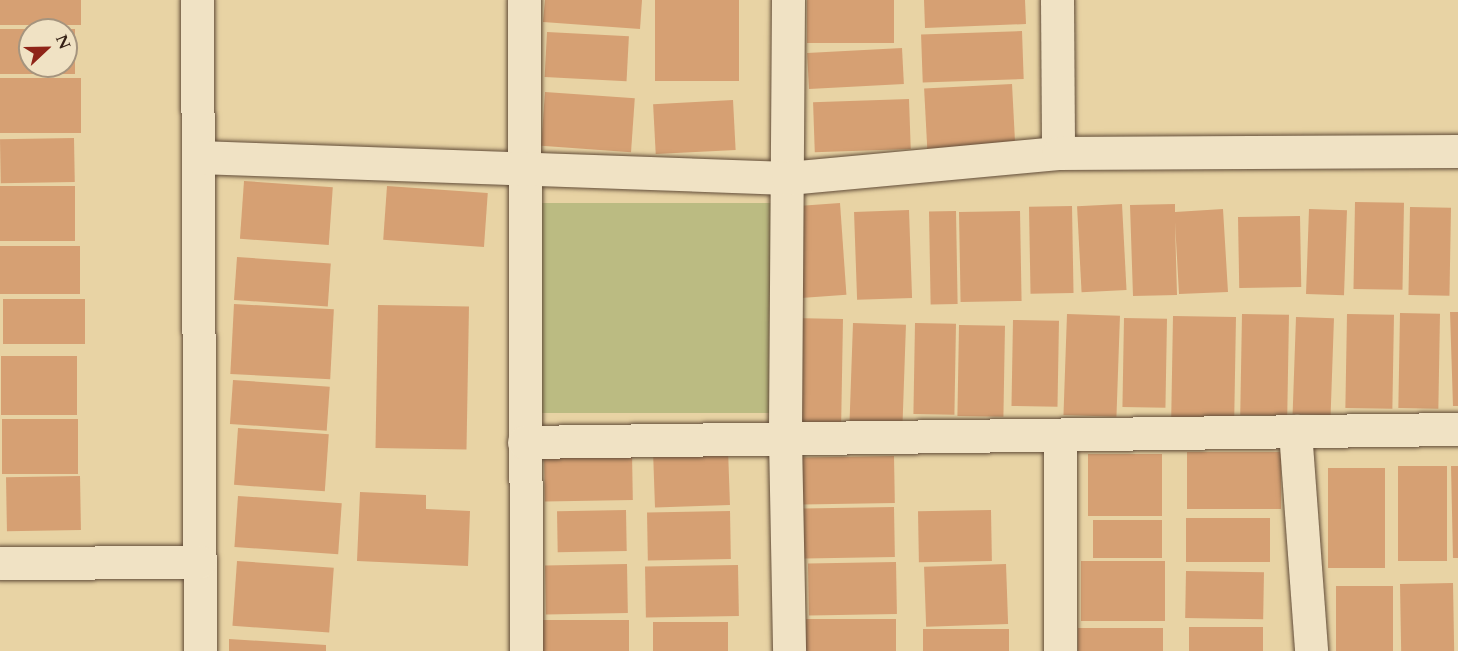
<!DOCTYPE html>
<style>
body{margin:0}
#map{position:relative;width:1458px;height:651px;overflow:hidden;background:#e8d3a4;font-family:Cardo,serif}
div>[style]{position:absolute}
.green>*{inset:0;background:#bbbb82;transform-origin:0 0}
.building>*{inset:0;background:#d6a073;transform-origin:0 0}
.roads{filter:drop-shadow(0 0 2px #624d39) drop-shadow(0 0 2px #624d39)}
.minor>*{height:33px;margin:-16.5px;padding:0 16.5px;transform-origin:16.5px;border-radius:16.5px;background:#f0e2c4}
span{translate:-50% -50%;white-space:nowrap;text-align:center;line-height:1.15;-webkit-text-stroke:4.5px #f0e2c4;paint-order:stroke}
.north{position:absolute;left:18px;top:18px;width:60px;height:60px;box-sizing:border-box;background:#f0e2c4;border:2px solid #a5947e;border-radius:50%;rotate:68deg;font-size:16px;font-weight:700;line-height:24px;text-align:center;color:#352015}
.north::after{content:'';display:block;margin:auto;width:21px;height:27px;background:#8f2418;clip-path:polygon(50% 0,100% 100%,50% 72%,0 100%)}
</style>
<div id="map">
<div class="green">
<i style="left:541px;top:203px;width:237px;height:210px"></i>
</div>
<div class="building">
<i style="left:0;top:0;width:81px;height:25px"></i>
<i style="clip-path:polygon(545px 0,642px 0,640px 29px,543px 22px)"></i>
<i style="left:655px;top:0;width:84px;height:81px"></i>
<i style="left:807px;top:0;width:87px;height:43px"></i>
<i style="clip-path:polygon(924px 0,1025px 0,1026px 24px,925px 28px)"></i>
<i style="clip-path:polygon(0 29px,30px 29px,30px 66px,66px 66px,66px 29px,75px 29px,75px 74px,0 74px)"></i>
<i style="left:1022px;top:31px;width:48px;height:101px;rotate:88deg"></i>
<i style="left:547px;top:32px;width:82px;height:45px;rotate:3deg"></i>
<i style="left:902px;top:48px;width:36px;height:95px;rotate:87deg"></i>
<i style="left:0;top:78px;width:81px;height:55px"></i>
<i style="left:1012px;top:84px;width:61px;height:88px;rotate:87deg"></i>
<i style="left:545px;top:92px;width:90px;height:54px;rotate:4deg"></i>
<i style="left:909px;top:99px;width:50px;height:96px;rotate:88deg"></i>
<i style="left:733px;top:100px;width:50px;height:80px;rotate:87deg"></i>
<i style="left:74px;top:138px;width:44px;height:74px;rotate:89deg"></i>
<i style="left:244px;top:181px;width:89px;height:58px;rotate:4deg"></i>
<i style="left:0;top:186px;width:75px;height:55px"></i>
<i style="left:387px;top:186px;width:101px;height:54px;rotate:4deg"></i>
<i style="left:1355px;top:202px;width:49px;height:87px;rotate:1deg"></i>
<i style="left:840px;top:203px;width:92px;height:49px;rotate:86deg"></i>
<i style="left:1122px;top:204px;width:86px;height:45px;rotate:87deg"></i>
<i style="clip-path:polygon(1175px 204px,1175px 212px,1223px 209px,1228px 292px,1179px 294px,1175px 222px,1177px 295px,1133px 296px,1130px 205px)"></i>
<i style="left:1072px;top:206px;width:87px;height:43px;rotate:89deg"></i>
<i style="left:1410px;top:207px;width:41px;height:88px;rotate:1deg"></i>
<i style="left:1309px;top:209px;width:38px;height:85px;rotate:2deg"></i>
<i style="left:909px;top:210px;width:88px;height:55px;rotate:88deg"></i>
<i style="left:956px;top:211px;width:93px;height:27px;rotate:89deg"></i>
<i style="left:1020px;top:211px;width:90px;height:61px;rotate:89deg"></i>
<i style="left:1300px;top:216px;width:71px;height:62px;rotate:89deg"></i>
<i style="left:0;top:246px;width:80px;height:48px"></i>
<i style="left:237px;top:257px;width:94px;height:43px;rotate:4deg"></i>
<i style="left:3px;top:299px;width:82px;height:45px"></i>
<i style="left:234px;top:304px;width:100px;height:70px;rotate:3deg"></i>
<i style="left:378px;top:305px;width:91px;height:143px;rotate:1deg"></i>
<i style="clip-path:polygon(1450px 312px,1458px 312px,1458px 406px,1453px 406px)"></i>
<i style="left:1400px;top:313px;width:40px;height:95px;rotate:1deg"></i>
<i style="left:1067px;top:314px;width:53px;height:101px;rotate:2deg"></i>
<i style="left:1242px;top:314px;width:47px;height:101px;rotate:1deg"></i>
<i style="left:1347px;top:314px;width:47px;height:94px;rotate:1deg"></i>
<i style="left:1173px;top:316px;width:63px;height:101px;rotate:1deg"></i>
<i style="left:1296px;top:317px;width:38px;height:97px;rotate:2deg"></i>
<i style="left:792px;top:318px;width:51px;height:104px;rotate:1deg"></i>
<i style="left:1124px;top:318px;width:43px;height:89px;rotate:1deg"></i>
<i style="left:1013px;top:320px;width:46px;height:86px;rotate:1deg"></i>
<i style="left:853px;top:323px;width:53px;height:103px;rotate:2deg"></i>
<i style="left:915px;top:323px;width:41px;height:91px;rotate:1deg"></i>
<i style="left:959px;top:325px;width:46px;height:91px;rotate:1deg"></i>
<i style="left:1px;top:356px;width:76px;height:59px"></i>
<i style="left:233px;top:380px;width:97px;height:44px;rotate:4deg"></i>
<i style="left:2px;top:419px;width:76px;height:55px"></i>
<i style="left:238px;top:428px;width:91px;height:57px;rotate:4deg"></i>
<i style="left:728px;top:449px;width:56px;height:75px;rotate:88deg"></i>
<i style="left:1187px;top:452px;width:94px;height:57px"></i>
<i style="left:632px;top:453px;width:47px;height:88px;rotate:89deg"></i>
<i style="left:1088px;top:454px;width:74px;height:62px"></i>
<i style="left:894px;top:456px;width:47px;height:93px;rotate:89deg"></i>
<i style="left:1398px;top:466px;width:49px;height:95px"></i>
<i style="clip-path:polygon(1451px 466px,1458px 466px,1458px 558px,1453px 558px)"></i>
<i style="left:1328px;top:468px;width:57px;height:100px"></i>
<i style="left:80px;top:476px;width:54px;height:74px;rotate:89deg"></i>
<i style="clip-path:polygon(360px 492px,426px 495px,426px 509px,470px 511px,468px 566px,357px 561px)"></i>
<i style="left:238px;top:496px;width:104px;height:51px;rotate:4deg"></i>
<i style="left:894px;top:507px;width:50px;height:91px;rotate:89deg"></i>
<i style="left:626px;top:510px;width:41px;height:69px;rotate:89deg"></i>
<i style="left:991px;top:510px;width:51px;height:73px;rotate:89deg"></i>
<i style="left:730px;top:511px;width:48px;height:83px;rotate:89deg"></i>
<i style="left:1186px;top:518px;width:84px;height:44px"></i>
<i style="left:1093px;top:520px;width:69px;height:38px"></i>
<i style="left:237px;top:561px;width:97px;height:65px;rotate:4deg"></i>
<i style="left:1081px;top:561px;width:84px;height:60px"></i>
<i style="left:896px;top:562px;width:52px;height:88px;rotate:89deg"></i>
<i style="left:627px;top:564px;width:49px;height:82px;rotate:89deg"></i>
<i style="left:1006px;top:564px;width:60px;height:82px;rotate:88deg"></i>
<i style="left:738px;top:565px;width:51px;height:93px;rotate:89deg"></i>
<i style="left:1186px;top:571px;width:78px;height:47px;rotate:1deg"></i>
<i style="left:1453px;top:583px;width:68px;height:53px;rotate:89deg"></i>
<i style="left:1336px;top:586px;width:57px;height:65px"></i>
<i style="left:896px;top:619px;width:32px;height:90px;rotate:90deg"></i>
<i style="left:629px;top:620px;width:31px;height:91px;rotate:90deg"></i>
<i style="left:728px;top:622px;width:29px;height:75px;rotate:90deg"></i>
<i style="left:1189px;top:627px;width:74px;height:24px"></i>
<i style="left:1078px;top:628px;width:85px;height:23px"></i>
<i style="left:1009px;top:629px;width:22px;height:86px;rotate:90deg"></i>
<i style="clip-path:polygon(229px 639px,326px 645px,326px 651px,229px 651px)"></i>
</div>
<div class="roads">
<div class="minor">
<i style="left:197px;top:0;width:651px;rotate:89.74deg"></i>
<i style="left:524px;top:0;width:651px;rotate:89.82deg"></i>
<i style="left:788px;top:0;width:438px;rotate:90.4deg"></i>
<i style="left:785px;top:438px;width:213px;rotate:88.9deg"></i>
<i style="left:1057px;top:0;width:153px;rotate:89.6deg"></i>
<i style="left:198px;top:157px;width:590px;rotate:2.04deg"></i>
<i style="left:788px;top:178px;width:271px;rotate:-5.3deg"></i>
<i style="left:1058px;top:153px;width:400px;rotate:-0.3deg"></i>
<i style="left:1295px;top:431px;width:221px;rotate:85.8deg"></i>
<i style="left:1060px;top:435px;width:216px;rotate:90deg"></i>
<i style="left:524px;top:442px;width:934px;rotate:-0.8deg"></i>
<i style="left:0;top:563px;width:199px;rotate:-0.3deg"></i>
</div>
</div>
<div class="north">N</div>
</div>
